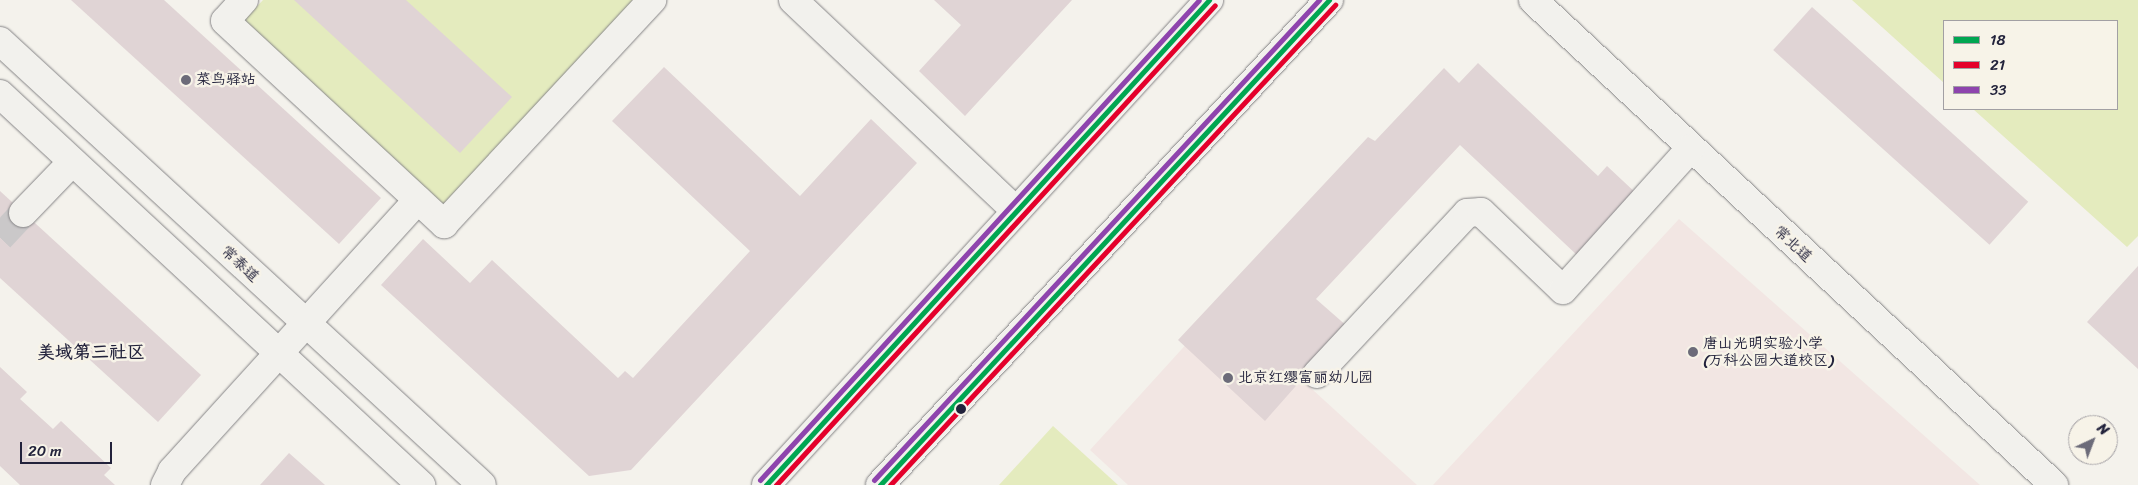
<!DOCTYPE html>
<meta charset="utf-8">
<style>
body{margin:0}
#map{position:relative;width:2138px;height:485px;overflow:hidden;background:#f4f2ec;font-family:Sriracha,"LXGW WenKai TC",sans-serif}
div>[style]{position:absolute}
.built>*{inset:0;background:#f2e6e3}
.green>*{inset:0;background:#e4ebbe}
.building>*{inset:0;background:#e0d4d5;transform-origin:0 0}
.minor-tunnel>*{height:28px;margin-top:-14px;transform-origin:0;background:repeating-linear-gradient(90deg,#cac8c9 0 28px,transparent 0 42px)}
.roads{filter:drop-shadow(0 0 1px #858486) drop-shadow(0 0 1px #858486)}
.minor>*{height:28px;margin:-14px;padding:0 14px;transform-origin:14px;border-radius:14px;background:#f2f1ed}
.major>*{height:28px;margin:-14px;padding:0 14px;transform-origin:14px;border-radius:14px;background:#f2f1ed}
.bus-1>*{height:5px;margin:-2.5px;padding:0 2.5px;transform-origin:2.5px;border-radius:2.5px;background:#00a651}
.bus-2>*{height:5px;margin:-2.5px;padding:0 2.5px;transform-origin:2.5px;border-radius:2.5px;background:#e4002b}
.bus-3>*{height:5px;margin:-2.5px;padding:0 2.5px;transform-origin:2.5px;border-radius:2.5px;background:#8e44ad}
.dots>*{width:14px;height:14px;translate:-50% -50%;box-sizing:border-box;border:2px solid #f7f3e8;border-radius:50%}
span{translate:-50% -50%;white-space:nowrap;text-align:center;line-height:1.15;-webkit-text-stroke:5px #f7f3e8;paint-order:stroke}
.poi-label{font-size:15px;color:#22223b}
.left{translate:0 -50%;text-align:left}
.street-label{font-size:15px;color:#22223b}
.quarter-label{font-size:18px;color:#22223b;font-weight:700}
.legend{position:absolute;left:1943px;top:20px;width:175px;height:90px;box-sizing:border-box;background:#f7f3e8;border:1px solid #a29fa3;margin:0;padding:6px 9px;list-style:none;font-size:15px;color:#22223b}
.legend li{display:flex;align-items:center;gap:10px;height:25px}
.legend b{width:25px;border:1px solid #a29fa3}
.north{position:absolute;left:2068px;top:415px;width:50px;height:50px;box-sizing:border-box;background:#f7f3e8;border:1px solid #a29fa3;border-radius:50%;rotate:43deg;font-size:14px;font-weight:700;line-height:20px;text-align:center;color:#22223b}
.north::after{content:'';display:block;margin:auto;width:18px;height:22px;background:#6c6b79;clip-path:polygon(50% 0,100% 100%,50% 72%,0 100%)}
.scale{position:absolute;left:20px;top:442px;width:92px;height:22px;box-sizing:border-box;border:2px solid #22223b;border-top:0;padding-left:6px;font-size:15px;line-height:18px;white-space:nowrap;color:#22223b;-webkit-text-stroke:4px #f7f3e8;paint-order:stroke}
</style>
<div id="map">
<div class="built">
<i style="clip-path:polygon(1679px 219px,1980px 485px,1433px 485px)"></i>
<i style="clip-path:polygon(1221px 306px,1417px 485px,1128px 485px,1090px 450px)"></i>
</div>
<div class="green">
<i style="clip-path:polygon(263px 0,638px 0,446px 207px,244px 20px)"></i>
<i style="clip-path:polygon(1852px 0,2138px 0,2138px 236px,2127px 247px,1973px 109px,2117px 109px,2117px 21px,1944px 21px,1944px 83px)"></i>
<i style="clip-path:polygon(1053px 426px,1118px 485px,999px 485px)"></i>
</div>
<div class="building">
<i style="clip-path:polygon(71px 0,164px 0,381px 198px,339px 244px)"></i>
<i style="clip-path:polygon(294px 0,406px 0,512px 97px,460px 153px)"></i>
<i style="clip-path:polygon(934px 0,1072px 0,965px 116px,919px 71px,961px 25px)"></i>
<i style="left:1812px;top:7px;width:291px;height:58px;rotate:42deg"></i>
<i style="clip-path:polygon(1478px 63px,1598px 176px,1607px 166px,1638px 195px,1579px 257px,1460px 145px,1316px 299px,1348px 327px,1265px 421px,1178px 340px,1368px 137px,1375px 141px,1444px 68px,1459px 83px)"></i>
<i style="clip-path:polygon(664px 67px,800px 196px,871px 119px,917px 163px,631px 470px,589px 476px,381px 285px,423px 239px,470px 283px,492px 260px,618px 378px,625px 371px,633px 378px,750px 251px,612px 121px)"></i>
<i style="clip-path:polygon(0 191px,201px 375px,158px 422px,0 278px)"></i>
<i style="clip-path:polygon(2138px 266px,2138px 369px,2087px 322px)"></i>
<i style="clip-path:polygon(0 367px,27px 392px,20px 399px,53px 429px,61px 421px,111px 468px,104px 475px,115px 485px,20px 485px,0 466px)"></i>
<i style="clip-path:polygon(289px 453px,325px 485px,260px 485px)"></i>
</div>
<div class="minor-tunnel">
<i style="left:0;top:238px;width:34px;rotate:-47deg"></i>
</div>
<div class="roads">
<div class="minor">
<i style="left:244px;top:0;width:28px;rotate:132deg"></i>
<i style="left:225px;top:21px;width:299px;rotate:42.8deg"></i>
<i style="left:444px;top:224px;width:306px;rotate:-47.1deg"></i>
<i style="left:793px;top:0;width:307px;rotate:43.4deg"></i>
<i style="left:1533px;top:0;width:712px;rotate:42.95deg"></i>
<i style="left:0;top:41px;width:655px;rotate:42.65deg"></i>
<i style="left:0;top:94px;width:575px;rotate:42.88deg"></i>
<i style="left:23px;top:213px;width:71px;rotate:-46.1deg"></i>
<i style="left:1317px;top:374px;width:220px;rotate:-47deg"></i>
<i style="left:1467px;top:213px;width:14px;rotate:-4deg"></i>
<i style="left:1481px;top:212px;width:113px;rotate:43.6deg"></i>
<i style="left:1563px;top:290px;width:190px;rotate:-48deg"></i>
<i style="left:165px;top:485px;width:16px;rotate:-63deg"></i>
<i style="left:172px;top:471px;width:366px;rotate:-47.8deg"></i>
</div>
<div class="major">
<i style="left:766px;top:485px;width:657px;rotate:-47.59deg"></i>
<i style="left:880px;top:485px;width:661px;rotate:-47.21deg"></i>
</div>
</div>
<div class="bus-1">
<i style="left:766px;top:485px;width:657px;rotate:-47.59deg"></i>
<i style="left:880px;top:485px;width:661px;rotate:-47.21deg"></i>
</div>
<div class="bus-2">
<i style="left:776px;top:485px;width:650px;rotate:-47.55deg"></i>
<i style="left:890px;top:485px;width:655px;rotate:-47.17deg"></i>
</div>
<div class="bus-3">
<i style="left:760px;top:480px;width:650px;rotate:-47.55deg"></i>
<i style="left:874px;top:480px;width:655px;rotate:-47.17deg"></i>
</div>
<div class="dots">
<i style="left:186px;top:80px;background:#6c6b79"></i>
<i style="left:1693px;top:352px;background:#6c6b79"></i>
<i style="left:1228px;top:378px;background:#6c6b79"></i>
<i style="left:961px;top:409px;background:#22223b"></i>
</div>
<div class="poi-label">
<span class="left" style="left:196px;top:80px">菜鸟驿站</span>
<span class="left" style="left:1703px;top:352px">唐山光明实验小学<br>(万科公园大道校区)</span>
<span class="left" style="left:1238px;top:378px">北京红缨富丽幼儿园</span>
</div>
<div class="street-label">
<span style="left:1793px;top:244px;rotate:43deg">常北道</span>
<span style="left:240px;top:264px;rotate:43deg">常泰道</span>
</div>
<div class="quarter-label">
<span style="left:91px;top:352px">美域第三社区</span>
</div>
<ul class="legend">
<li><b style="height:6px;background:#00a651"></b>18</li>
<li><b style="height:6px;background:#e4002b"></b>21</li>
<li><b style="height:6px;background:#8e44ad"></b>33</li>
</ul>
<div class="north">N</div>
<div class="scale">20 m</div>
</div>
